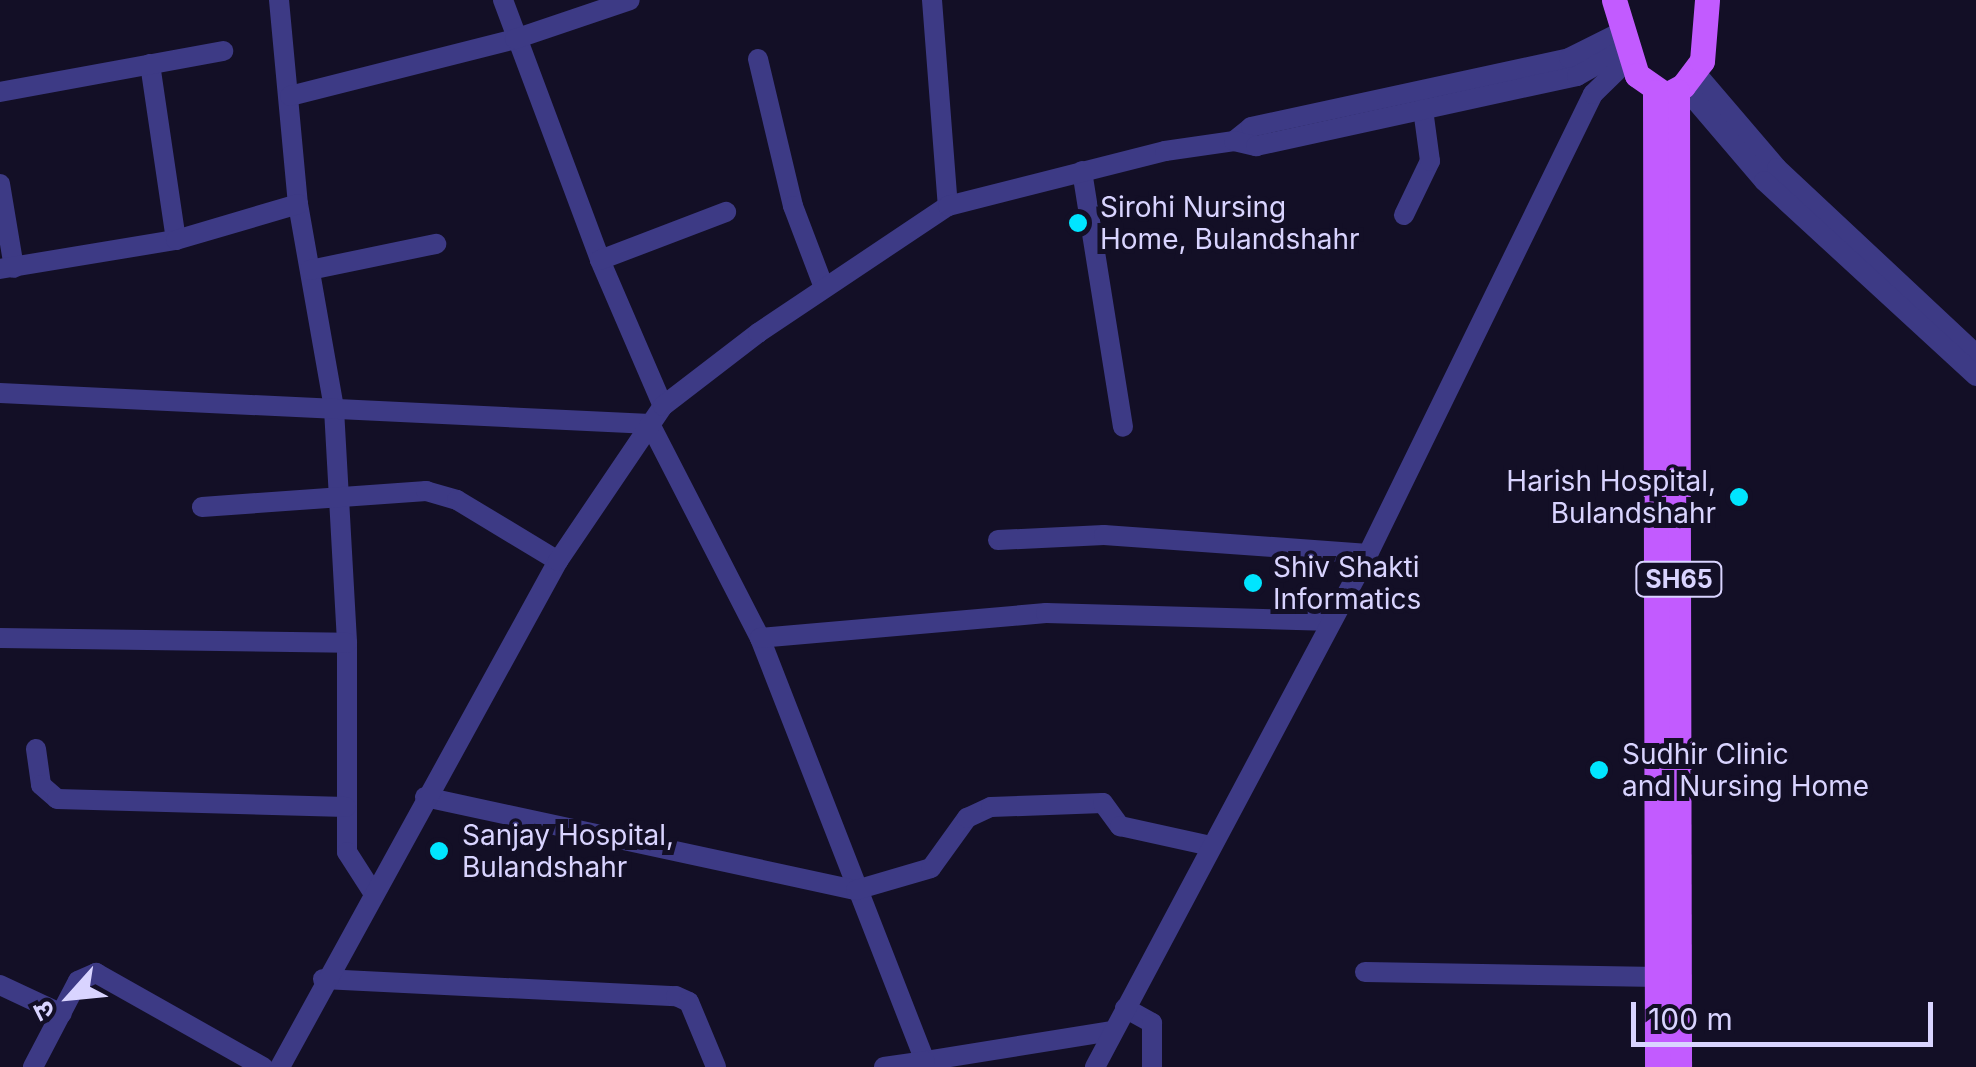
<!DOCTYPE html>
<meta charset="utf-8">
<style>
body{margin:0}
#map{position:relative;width:1976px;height:1067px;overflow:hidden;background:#130f26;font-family:Inter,"Noto Sans Devanagari",sans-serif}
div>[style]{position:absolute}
.minor>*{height:20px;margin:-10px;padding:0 10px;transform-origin:10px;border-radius:10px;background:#3d3a85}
.major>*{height:25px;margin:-12.5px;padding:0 12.5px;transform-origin:12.5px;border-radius:12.5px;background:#c25bff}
.dots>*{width:28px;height:28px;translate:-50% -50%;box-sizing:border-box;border:5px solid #130f26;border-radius:50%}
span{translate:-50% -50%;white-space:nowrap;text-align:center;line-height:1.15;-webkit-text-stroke:10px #130f26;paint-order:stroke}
.shield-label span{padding:2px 8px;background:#130f26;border:2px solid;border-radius:8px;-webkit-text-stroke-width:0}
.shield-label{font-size:25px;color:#d9d4ff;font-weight:700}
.poi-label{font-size:28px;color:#d9d4ff}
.left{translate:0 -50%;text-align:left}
.right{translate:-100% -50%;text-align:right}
.north{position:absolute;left:20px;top:947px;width:100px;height:100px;-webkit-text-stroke:8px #130f26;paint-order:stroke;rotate:243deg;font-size:28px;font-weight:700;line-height:40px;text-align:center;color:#d9d4ff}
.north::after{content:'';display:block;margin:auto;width:35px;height:45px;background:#d9d4ff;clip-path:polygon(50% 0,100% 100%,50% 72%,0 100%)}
.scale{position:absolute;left:1631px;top:1002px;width:302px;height:45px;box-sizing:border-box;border:5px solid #d9d4ff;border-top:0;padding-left:12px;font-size:30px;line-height:35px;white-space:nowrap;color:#d9d4ff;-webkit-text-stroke:8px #130f26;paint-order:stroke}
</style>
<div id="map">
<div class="minor">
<i style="left:279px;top:0;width:205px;rotate:84.7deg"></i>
<i style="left:298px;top:204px;width:208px;rotate:80deg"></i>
<i style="left:334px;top:409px;width:234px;rotate:86.8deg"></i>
<i style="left:347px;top:643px;width:209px;rotate:90deg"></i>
<i style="left:347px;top:852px;width:50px;rotate:57.3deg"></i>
<i style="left:503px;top:0;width:278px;rotate:69.5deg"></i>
<i style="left:600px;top:260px;width:159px;rotate:66.7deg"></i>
<i style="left:932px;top:0;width:207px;rotate:85.6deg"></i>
<i style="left:758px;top:59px;width:151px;rotate:76.6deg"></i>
<i style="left:793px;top:206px;width:85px;rotate:69.2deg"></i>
<i style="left:150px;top:64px;width:178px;rotate:81.6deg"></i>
<i style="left:1695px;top:72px;width:126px;rotate:49.5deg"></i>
<i style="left:1777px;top:168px;width:272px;rotate:43.1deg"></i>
<i style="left:1683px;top:86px;width:125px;rotate:49.5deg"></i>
<i style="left:1764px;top:181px;width:288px;rotate:42.6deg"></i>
<i style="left:0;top:92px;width:227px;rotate:-10.4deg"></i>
<i style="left:290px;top:96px;width:232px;rotate:-14.2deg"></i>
<i style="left:515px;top:39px;width:121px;rotate:-18.7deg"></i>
<i style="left:1234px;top:141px;width:22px;rotate:-39deg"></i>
<i style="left:1251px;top:127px;width:325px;rotate:-12.2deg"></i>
<i style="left:1569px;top:58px;width:56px;rotate:-26.6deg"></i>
<i style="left:1082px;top:171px;width:259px;rotate:80.9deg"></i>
<i style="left:0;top:184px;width:85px;rotate:80.5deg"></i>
<i style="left:1404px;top:215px;width:60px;rotate:-64.3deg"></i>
<i style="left:1430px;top:161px;width:52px;rotate:-97.7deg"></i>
<i style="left:600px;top:260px;width:135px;rotate:-20.9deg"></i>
<i style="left:0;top:269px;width:178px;rotate:-9.4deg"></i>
<i style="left:176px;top:240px;width:127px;rotate:-16.4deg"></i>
<i style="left:310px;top:270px;width:129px;rotate:-11.7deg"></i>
<i style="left:0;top:393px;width:651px;rotate:2.73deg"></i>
<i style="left:650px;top:424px;width:241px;rotate:62.8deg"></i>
<i style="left:760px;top:638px;width:454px;rotate:68.7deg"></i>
<i style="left:925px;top:1061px;width:190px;rotate:-9.1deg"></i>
<i style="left:202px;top:507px;width:225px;rotate:-4.1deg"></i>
<i style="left:426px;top:491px;width:32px;rotate:16deg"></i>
<i style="left:457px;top:500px;width:118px;rotate:31.1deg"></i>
<i style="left:998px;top:540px;width:106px;rotate:-2.7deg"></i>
<i style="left:1104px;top:535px;width:265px;rotate:4.1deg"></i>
<i style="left:0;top:638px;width:347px;rotate:0.8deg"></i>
<i style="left:760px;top:638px;width:287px;rotate:-5deg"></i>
<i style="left:1046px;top:613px;width:286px;rotate:1.6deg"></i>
<i style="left:36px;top:749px;width:36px;rotate:82deg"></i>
<i style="left:41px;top:785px;width:21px;rotate:41deg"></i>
<i style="left:57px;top:799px;width:289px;rotate:1.6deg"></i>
<i style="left:425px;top:797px;width:441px;rotate:12.2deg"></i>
<i style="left:856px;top:890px;width:78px;rotate:-16.3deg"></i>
<i style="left:931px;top:868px;width:62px;rotate:-54.2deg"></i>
<i style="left:967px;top:818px;width:26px;rotate:-25deg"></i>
<i style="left:991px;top:807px;width:112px;rotate:-2deg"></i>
<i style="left:1103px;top:803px;width:29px;rotate:54deg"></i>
<i style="left:1120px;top:826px;width:93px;rotate:12.4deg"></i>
<i style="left:1365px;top:972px;width:293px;rotate:1deg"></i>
<i style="left:323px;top:979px;width:353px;rotate:2.8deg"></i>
<i style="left:676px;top:996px;width:14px;rotate:25deg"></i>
<i style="left:689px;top:1002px;width:70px;rotate:67.4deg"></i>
<i style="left:0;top:985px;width:68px;rotate:25.1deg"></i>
<i style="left:1125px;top:1008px;width:31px;rotate:29deg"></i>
<i style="left:1152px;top:1023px;width:44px;rotate:90deg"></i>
<i style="left:33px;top:1067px;width:97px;rotate:-62.4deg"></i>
<i style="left:78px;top:981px;width:20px;rotate:-24deg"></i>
<i style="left:96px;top:973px;width:192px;rotate:29.4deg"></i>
<i style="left:280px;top:1067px;width:577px;rotate:-61.22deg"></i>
<i style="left:558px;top:561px;width:187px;rotate:-55.9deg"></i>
<i style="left:663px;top:406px;width:120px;rotate:-37.5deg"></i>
<i style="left:758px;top:333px;width:229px;rotate:-33.8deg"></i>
<i style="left:948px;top:206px;width:224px;rotate:-14.2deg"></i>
<i style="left:1165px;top:151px;width:70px;rotate:-8.2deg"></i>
<i style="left:1234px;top:141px;width:23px;rotate:13deg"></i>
<i style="left:1256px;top:146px;width:329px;rotate:-12.3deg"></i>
<i style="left:1577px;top:76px;width:55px;rotate:-29.4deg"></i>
<i style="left:884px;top:1067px;width:41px;rotate:-8.3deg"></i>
<i style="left:1095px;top:1067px;width:581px;rotate:-61.98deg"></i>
<i style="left:1368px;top:554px;width:512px;rotate:-63.94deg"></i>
<i style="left:1593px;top:94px;width:50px;rotate:-44.2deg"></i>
</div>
<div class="major">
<i style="left:1614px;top:0;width:78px;rotate:73deg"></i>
<i style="left:1637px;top:75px;width:35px;rotate:35deg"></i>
<i style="left:1666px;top:95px;width:19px;rotate:-28deg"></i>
<i style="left:1683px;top:86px;width:31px;rotate:-53deg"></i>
<i style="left:1702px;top:61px;width:61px;rotate:-85.3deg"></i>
<i style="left:1677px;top:91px;width:976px;rotate:89.88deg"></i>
<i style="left:1655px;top:92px;width:975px;rotate:89.88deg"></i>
</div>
<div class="dots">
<i style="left:1078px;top:223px;background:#00e5ff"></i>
<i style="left:1739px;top:497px;background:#00e5ff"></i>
<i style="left:1253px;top:583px;background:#00e5ff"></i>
<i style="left:1599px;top:770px;background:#00e5ff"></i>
<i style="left:439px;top:851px;background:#00e5ff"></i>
</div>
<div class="shield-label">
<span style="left:1679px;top:579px">SH65</span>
</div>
<div class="poi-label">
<span class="left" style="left:1100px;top:223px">Sirohi Nursing<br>Home, Bulandshahr</span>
<span class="right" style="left:1716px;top:497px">Harish Hospital,<br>Bulandshahr</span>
<span class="left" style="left:1273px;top:583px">Shiv Shakti<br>Informatics</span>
<span class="left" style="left:1622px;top:770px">Sudhir Clinic<br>and Nursing Home</span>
<span class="left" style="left:462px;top:851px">Sanjay Hospital,<br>Bulandshahr</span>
</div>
<div class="north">उ</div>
<div class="scale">100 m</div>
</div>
